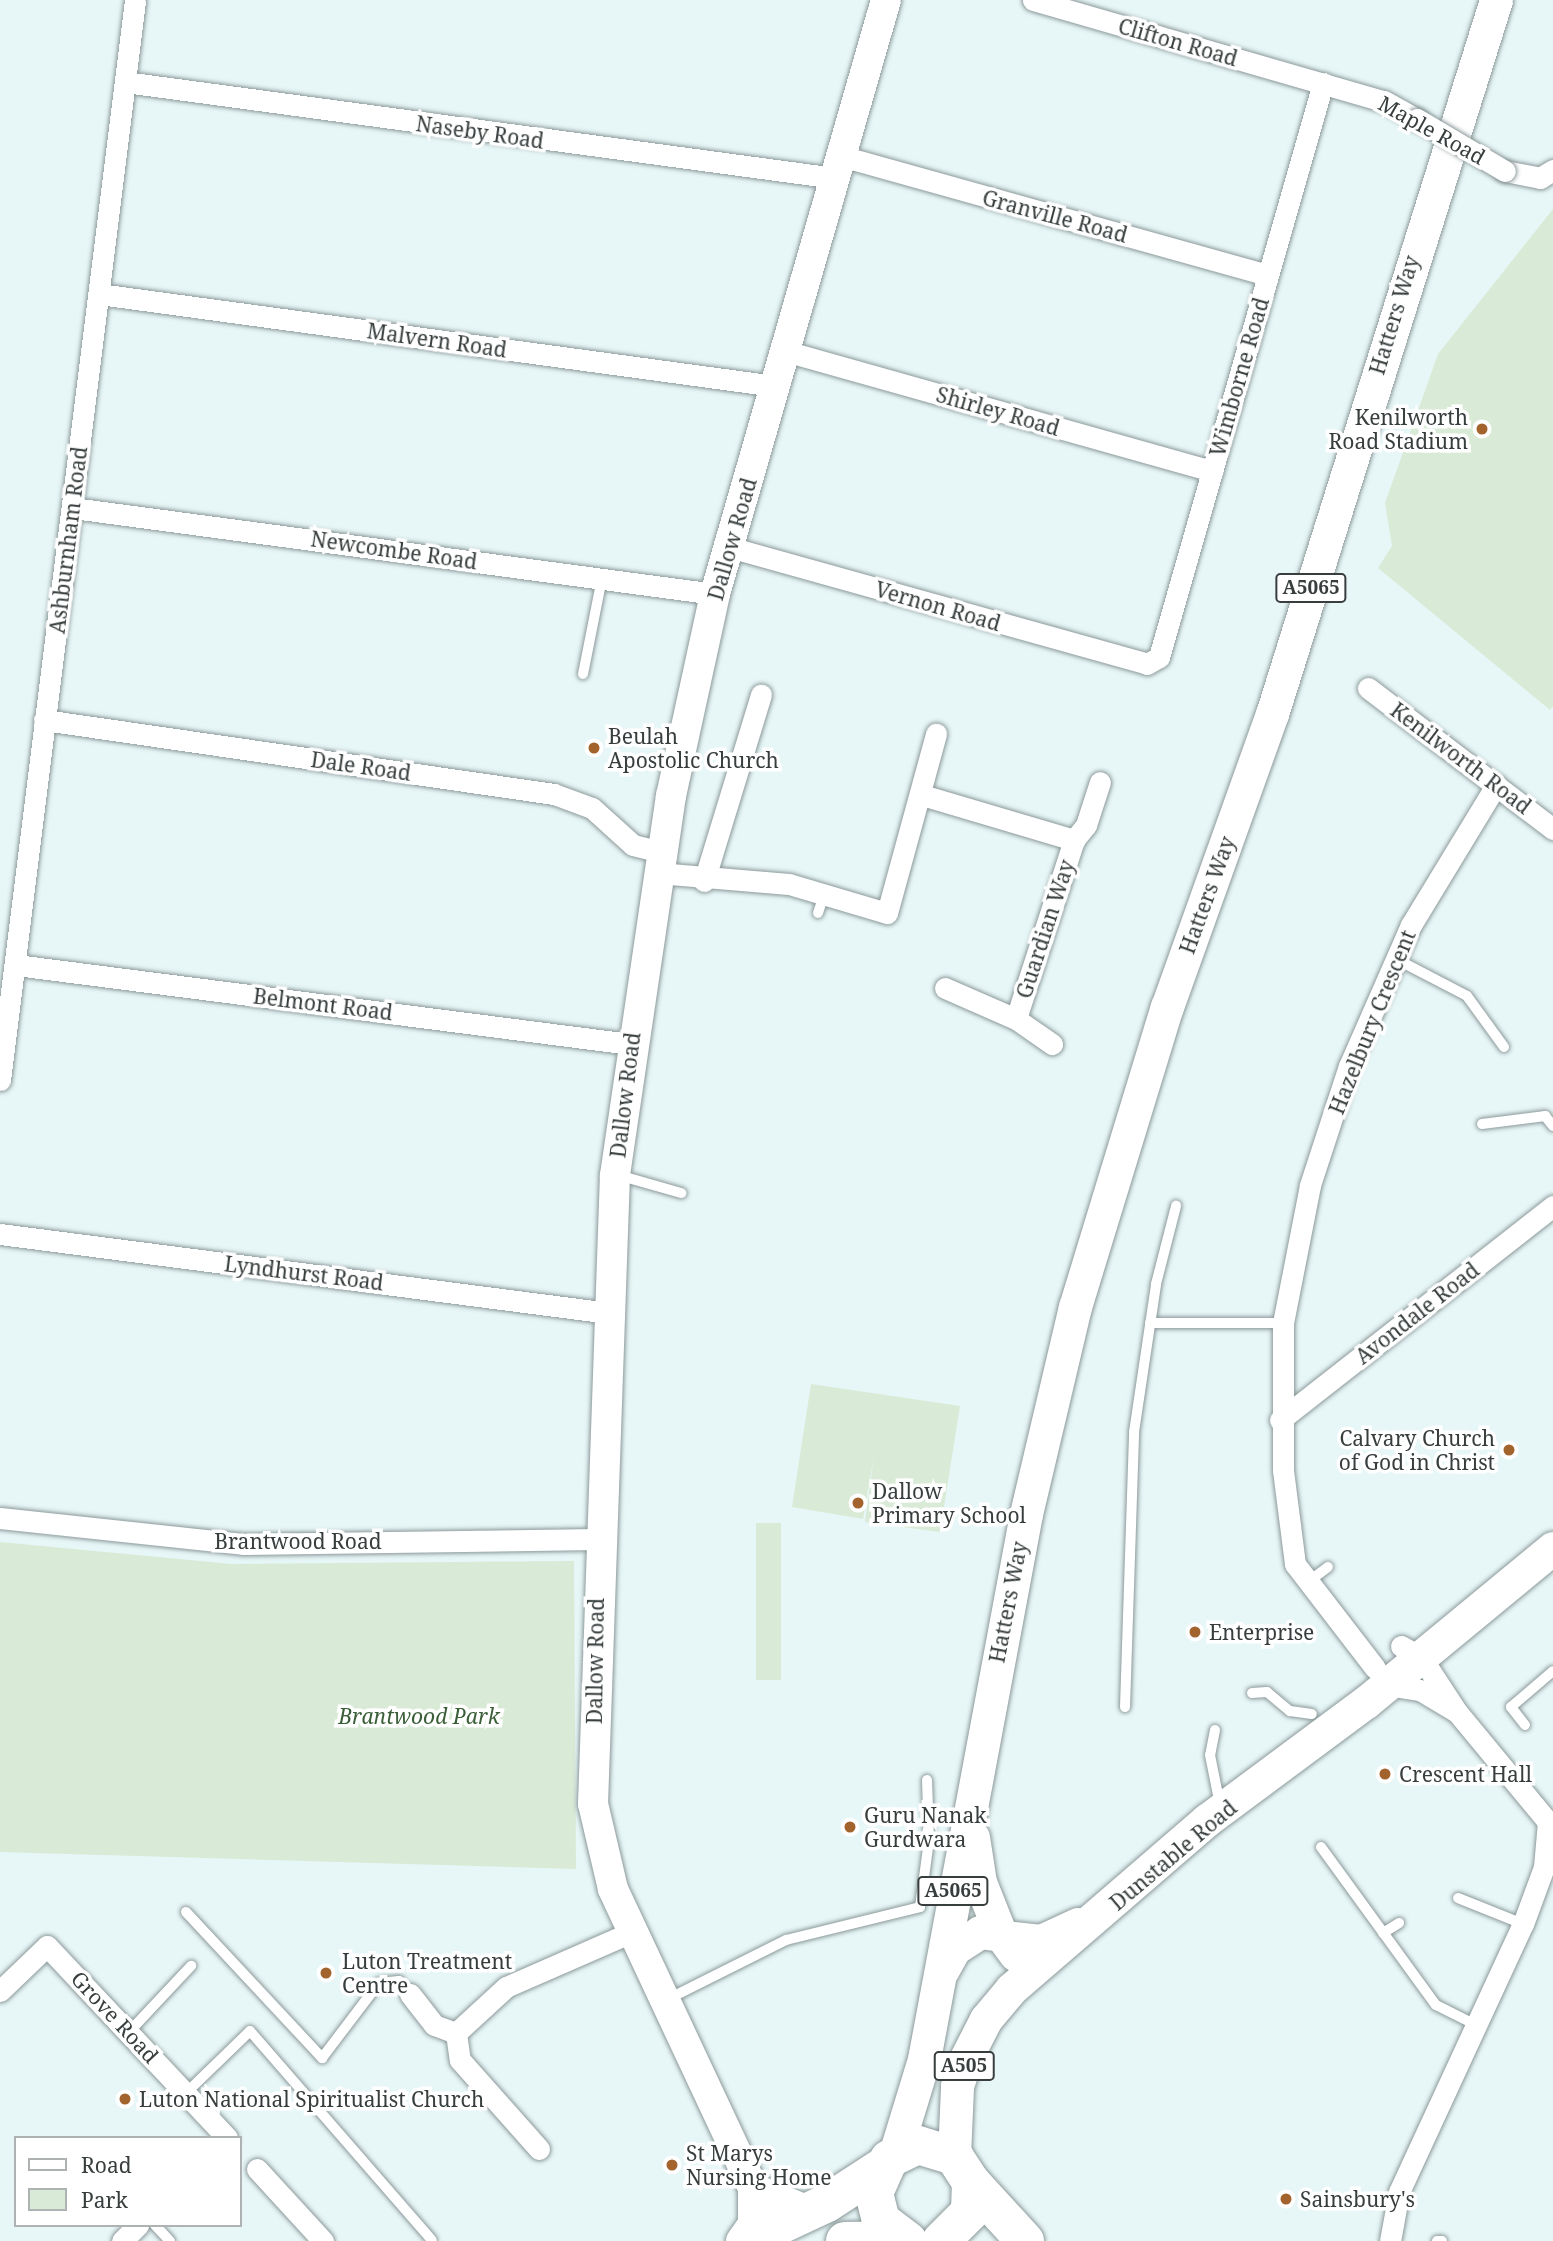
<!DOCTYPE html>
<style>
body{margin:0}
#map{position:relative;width:1553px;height:2241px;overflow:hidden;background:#e7f6f7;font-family:"Noto Serif",serif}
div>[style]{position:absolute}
.green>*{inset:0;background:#d9ebd7;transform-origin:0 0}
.roads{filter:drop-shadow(0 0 2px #8c999a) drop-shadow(0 0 2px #8c999a)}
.lane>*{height:10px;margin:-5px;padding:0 5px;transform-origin:5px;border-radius:5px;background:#fff}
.street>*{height:21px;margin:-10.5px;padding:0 10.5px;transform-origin:10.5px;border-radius:10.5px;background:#fff}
.secondary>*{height:30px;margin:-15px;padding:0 15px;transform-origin:15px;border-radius:15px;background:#fff}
.primary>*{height:33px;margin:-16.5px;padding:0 16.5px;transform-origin:16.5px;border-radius:16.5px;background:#fff}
.highway>*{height:38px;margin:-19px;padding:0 19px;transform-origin:19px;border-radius:19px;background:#fff}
.bridges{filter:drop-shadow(0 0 2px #8c999a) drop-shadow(0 0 2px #8c999a)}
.street-bridge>*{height:21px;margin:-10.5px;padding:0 10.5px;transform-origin:10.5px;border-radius:10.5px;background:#fff}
.dots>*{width:19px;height:19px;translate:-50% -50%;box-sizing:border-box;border:4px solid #fff;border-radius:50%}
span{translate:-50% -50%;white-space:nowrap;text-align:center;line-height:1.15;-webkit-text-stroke:7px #fff;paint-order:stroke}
.shield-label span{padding:2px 5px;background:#fff;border:2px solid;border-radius:5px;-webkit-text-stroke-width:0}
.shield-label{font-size:19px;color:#383e3e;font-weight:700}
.street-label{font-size:21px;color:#383e3e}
.poi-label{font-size:21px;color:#383e3e}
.right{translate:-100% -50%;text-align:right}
.left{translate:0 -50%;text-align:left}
.park-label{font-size:21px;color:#3a5e38;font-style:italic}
.legend{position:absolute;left:14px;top:2136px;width:228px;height:91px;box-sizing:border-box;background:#fff;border:2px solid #afb2b2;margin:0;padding:9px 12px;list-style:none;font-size:21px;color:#383e3e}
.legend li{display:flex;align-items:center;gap:14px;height:35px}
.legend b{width:35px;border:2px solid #afb2b2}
</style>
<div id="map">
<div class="green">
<i style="clip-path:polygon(1553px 209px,1553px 706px,1550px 710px,1378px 568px,1392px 546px,1385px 503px,1438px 354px)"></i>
<i style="clip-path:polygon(811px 1384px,960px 1406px,940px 1532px,865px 1522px,874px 1456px,863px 1519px,792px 1507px)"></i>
<i style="left:781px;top:1523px;width:157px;height:25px;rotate:90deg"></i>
<i style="clip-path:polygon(0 1542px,232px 1564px,574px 1561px,576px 1869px,0 1852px)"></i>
</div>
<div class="roads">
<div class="lane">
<i style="left:583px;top:674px;width:98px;rotate:-78.8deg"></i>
<i style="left:818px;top:913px;width:19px;rotate:-72deg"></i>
<i style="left:1396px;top:959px;width:80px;rotate:27.5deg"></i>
<i style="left:1467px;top:996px;width:63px;rotate:54deg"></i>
<i style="left:1482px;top:1124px;width:64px;rotate:-7.2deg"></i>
<i style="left:1545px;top:1116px;width:13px;rotate:51deg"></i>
<i style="left:618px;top:1175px;width:66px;rotate:15.9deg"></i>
<i style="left:1150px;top:1323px;width:133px"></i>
<i style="left:1308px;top:1582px;width:25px;rotate:-37deg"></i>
<i style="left:1252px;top:1693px;width:15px;rotate:-4deg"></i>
<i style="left:1267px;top:1692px;width:30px;rotate:40deg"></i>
<i style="left:1290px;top:1711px;width:22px;rotate:8deg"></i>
<i style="left:1125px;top:1707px;width:275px;rotate:-88.1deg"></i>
<i style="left:1134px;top:1432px;width:150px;rotate:-81.5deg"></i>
<i style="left:1156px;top:1284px;width:81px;rotate:-75.6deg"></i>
<i style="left:1525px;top:1725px;width:23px;rotate:-128deg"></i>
<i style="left:1511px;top:1707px;width:55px;rotate:-40.6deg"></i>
<i style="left:1215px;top:1730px;width:25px;rotate:101deg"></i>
<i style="left:1210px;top:1755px;width:41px;rotate:78.7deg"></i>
<i style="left:1321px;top:1847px;width:195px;rotate:54deg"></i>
<i style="left:1436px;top:2005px;width:45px;rotate:26.6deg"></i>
<i style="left:1458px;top:1898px;width:70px;rotate:21.8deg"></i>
<i style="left:186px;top:1912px;width:200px;rotate:47deg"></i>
<i style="left:322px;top:2058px;width:94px;rotate:-52.8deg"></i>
<i style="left:379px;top:1983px;width:20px;rotate:-6deg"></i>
<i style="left:399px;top:1981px;width:17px;rotate:50deg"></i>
<i style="left:1383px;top:1933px;width:19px;rotate:-32deg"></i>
<i style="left:668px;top:1999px;width:132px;rotate:-26.6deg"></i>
<i style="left:786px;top:1940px;width:138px;rotate:-13.8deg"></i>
<i style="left:920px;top:1907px;width:68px;rotate:-82.3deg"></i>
<i style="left:929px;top:1840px;width:60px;rotate:-91.9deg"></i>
<i style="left:129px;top:2032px;width:91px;rotate:-46.8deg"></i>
<i style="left:186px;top:2093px;width:89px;rotate:-44.1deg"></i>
<i style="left:250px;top:2031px;width:277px;rotate:49deg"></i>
<i style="left:155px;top:2225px;width:22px;rotate:47deg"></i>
<i style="left:1437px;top:2241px;width:5px"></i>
</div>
<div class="street">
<i style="left:1033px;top:0;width:365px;rotate:16.1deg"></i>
<i style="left:1384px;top:101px;width:38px;rotate:29deg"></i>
<i style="left:125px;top:82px;width:716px;rotate:7.7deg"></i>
<i style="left:841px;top:156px;width:443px;rotate:15.6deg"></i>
<i style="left:1505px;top:171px;width:36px;rotate:11deg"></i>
<i style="left:1540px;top:178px;width:15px;rotate:-32deg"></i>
<i style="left:99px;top:294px;width:682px;rotate:7.75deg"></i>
<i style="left:785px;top:351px;width:444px;rotate:15.7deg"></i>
<i style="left:73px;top:508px;width:648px;rotate:7.63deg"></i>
<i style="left:729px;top:547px;width:434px;rotate:15.6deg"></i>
<i style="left:1147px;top:664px;width:14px;rotate:-30deg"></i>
<i style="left:1159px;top:657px;width:597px;rotate:-74.05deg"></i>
<i style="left:1368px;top:688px;width:233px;rotate:37.3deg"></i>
<i style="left:44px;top:720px;width:515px;rotate:8.26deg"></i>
<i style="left:554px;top:794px;width:40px;rotate:20.2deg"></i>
<i style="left:592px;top:808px;width:55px;rotate:42.1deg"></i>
<i style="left:633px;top:845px;width:29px;rotate:14deg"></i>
<i style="left:922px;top:795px;width:159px;rotate:16.5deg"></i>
<i style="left:1074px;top:840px;width:188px;rotate:108deg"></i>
<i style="left:1074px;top:840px;width:19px;rotate:-51deg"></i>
<i style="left:1086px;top:825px;width:45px;rotate:-72deg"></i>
<i style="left:658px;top:873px;width:131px;rotate:4.8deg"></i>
<i style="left:789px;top:884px;width:102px;rotate:16.5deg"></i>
<i style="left:887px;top:913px;width:186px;rotate:-74.7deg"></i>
<i style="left:704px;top:881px;width:195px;rotate:-73deg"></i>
<i style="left:16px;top:965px;width:619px;rotate:7.33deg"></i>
<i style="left:945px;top:988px;width:77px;rotate:23.6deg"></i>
<i style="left:1016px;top:1019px;width:44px;rotate:34.8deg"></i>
<i style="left:0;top:1080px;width:1088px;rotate:-82.87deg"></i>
<i style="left:0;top:1234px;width:614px;rotate:7.39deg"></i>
<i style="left:1280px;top:1420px;width:347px;rotate:-38.1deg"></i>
<i style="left:0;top:1518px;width:244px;rotate:6.1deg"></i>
<i style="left:243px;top:1544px;width:355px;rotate:-0.8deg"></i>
<i style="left:1401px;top:1646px;width:23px;rotate:29deg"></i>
<i style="left:1421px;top:1657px;width:66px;rotate:56.8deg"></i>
<i style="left:1457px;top:1712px;width:151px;rotate:50.4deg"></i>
<i style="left:1375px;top:1668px;width:131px;rotate:-127.6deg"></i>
<i style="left:1295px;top:1564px;width:95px;rotate:-97.3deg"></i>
<i style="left:1283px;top:1470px;width:147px;rotate:-90deg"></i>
<i style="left:1283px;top:1323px;width:141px;rotate:-78.9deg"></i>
<i style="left:1310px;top:1185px;width:125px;rotate:-71.9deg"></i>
<i style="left:1349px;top:1066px;width:154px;rotate:-66.3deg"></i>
<i style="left:1411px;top:925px;width:164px;rotate:-58.7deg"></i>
<i style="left:1387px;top:1685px;width:33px;rotate:9deg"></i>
<i style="left:1420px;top:1690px;width:41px;rotate:31deg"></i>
<i style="left:0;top:1991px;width:65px;rotate:-43.8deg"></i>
<i style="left:47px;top:1946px;width:263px;rotate:46.8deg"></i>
<i style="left:410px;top:1994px;width:39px;rotate:52deg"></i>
<i style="left:434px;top:2025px;width:23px;rotate:20deg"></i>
<i style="left:456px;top:2033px;width:68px;rotate:-42.6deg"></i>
<i style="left:506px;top:1987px;width:140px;rotate:-23.6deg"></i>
<i style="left:456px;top:2033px;width:27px;rotate:82deg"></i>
<i style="left:460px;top:2060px;width:119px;rotate:48.4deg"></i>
<i style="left:257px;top:2169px;width:98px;rotate:47.5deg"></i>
<i style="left:122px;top:2241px;width:23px;rotate:-45deg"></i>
<i style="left:1390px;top:2241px;width:50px;rotate:-79.6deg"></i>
<i style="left:1399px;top:2192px;width:295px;rotate:-65.2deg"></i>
<i style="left:1523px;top:1924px;width:61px;rotate:-69.8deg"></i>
<i style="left:1544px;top:1867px;width:46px;rotate:-85deg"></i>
</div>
<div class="secondary">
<i style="left:753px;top:2188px;width:63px;rotate:22.5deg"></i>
<i style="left:741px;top:2241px;width:21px;rotate:-55deg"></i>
<i style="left:753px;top:2224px;width:36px;rotate:-90deg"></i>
<i style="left:753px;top:2188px;width:330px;rotate:-115.1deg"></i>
<i style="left:613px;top:1889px;width:87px;rotate:-103.2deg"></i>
<i style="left:593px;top:1804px;width:629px;rotate:-88deg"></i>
<i style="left:615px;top:1175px;width:383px;rotate:-81.6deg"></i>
<i style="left:671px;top:796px;width:207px;rotate:-77.7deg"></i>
<i style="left:715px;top:594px;width:618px;rotate:-73.94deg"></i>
</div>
<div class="primary">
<i style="left:973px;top:1837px;width:46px;rotate:81.2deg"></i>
<i style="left:980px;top:1882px;width:57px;rotate:68.4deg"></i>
<i style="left:1004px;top:1937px;width:37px;rotate:6deg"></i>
<i style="left:1041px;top:1941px;width:40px;rotate:-25deg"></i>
<i style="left:942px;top:1971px;width:25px;rotate:-61deg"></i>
<i style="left:954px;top:1949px;width:31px;rotate:-33deg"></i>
<i style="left:980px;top:1932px;width:21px;rotate:8deg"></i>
<i style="left:1001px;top:1935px;width:24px;rotate:54deg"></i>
<i style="left:895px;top:2154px;width:99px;rotate:-73deg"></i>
<i style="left:924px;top:2059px;width:554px;rotate:-79.4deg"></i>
<i style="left:1026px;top:1514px;width:213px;rotate:-76.7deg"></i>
<i style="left:1075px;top:1307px;width:314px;rotate:-73deg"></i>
<i style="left:1167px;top:1007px;width:311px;rotate:-70.3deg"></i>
<i style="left:1272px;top:714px;width:748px;rotate:-72.58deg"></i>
<i style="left:954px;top:2156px;width:70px;rotate:-87.5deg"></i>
<i style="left:957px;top:2086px;width:29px;rotate:-72deg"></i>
<i style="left:966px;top:2058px;width:44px;rotate:-62.9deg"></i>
<i style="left:986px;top:2019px;width:39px;rotate:-50deg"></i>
<i style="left:1011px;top:1989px;width:259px;rotate:-40.8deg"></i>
<i style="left:1207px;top:1820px;width:198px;rotate:-36.6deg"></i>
<i style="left:1366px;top:1702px;width:242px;rotate:-39.5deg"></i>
</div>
<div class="highway">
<i style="left:971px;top:2182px;width:80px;rotate:47.5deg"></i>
<i style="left:746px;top:2241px;width:89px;rotate:-25.1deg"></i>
<i style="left:827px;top:2203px;width:68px;rotate:-33deg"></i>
<i style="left:845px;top:2241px;width:58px;rotate:-1deg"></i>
<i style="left:908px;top:2241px;width:34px;rotate:-143deg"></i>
<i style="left:881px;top:2221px;width:29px;rotate:-104deg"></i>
<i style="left:874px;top:2193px;width:37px;rotate:-66deg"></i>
<i style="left:889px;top:2159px;width:32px;rotate:-26deg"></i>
<i style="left:918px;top:2145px;width:38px;rotate:17deg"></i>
<i style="left:954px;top:2156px;width:31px;rotate:57deg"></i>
<i style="left:971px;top:2182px;width:30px;rotate:92deg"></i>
<i style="left:970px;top:2212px;width:41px;rotate:135deg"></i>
</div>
</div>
<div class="bridges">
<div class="street-bridge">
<i style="left:1417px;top:119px;width:102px;rotate:30.6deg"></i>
</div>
</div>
<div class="dots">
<i style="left:1482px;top:429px;background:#a3632d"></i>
<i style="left:594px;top:748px;background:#a3632d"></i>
<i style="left:1509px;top:1450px;background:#a3632d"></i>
<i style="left:858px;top:1503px;background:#a3632d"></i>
<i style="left:1195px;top:1632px;background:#a3632d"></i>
<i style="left:1385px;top:1774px;background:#a3632d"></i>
<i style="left:850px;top:1827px;background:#a3632d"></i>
<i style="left:326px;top:1973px;background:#a3632d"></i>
<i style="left:125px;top:2099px;background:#a3632d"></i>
<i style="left:672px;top:2165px;background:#a3632d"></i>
<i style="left:1286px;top:2199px;background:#a3632d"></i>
</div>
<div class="shield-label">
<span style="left:1311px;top:588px">A5065</span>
<span style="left:953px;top:1891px">A5065</span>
<span style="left:964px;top:2066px">A505</span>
</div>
<div class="street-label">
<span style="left:1178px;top:42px;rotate:16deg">Clifton Road</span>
<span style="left:1432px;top:130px;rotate:29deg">Maple Road</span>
<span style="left:480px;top:132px;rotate:8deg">Naseby Road</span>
<span style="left:1055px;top:216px;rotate:15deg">Granville Road</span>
<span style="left:1394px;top:315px;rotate:-73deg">Hatters Way</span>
<span style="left:437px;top:340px;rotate:8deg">Malvern Road</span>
<span style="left:1239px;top:377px;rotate:-74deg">Wimborne Road</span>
<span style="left:998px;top:411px;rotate:16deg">Shirley Road</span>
<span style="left:732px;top:539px;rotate:-74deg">Dallow Road</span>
<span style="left:68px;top:540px;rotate:-83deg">Ashburnham Road</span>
<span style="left:394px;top:550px;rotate:8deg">Newcombe Road</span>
<span style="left:938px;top:606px;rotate:16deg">Vernon Road</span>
<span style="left:1461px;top:758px;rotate:37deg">Kenilworth Road</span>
<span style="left:361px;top:766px;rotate:8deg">Dale Road</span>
<span style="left:1207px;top:895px;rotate:-70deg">Hatters Way</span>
<span style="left:1045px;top:929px;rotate:-72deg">Guardian Way</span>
<span style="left:323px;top:1004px;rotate:7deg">Belmont Road</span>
<span style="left:1372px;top:1022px;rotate:-68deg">Hazelbury Crescent</span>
<span style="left:625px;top:1095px;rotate:-83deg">Dallow Road</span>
<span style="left:304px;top:1273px;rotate:7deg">Lyndhurst Road</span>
<span style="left:1417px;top:1313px;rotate:-38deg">Avondale Road</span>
<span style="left:298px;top:1541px">Brantwood Road</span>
<span style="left:1008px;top:1602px;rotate:-79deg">Hatters Way</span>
<span style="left:595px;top:1661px;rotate:-89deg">Dallow Road</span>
<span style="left:1173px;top:1855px;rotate:-40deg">Dunstable Road</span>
<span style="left:115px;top:2017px;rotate:47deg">Grove Road</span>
</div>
<div class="poi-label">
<span class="right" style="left:1468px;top:429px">Kenilworth<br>Road Stadium</span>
<span class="left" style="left:608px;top:748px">Beulah<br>Apostolic Church</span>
<span class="right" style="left:1495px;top:1450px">Calvary Church<br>of God in Christ</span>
<span class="left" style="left:872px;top:1503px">Dallow<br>Primary School</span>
<span class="left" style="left:1209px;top:1632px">Enterprise</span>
<span class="left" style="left:1399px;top:1774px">Crescent Hall</span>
<span class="left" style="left:864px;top:1827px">Guru Nanak<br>Gurdwara</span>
<span class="left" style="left:342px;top:1973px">Luton Treatment<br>Centre</span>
<span class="left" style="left:139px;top:2099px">Luton National Spiritualist Church</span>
<span class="left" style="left:686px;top:2165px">St Marys<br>Nursing Home</span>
<span class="left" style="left:1300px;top:2199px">Sainsbury's</span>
</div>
<div class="park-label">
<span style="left:419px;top:1716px">Brantwood Park</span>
</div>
<ul class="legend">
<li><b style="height:9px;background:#fff"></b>Road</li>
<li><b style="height:19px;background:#d9ebd7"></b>Park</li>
</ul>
</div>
